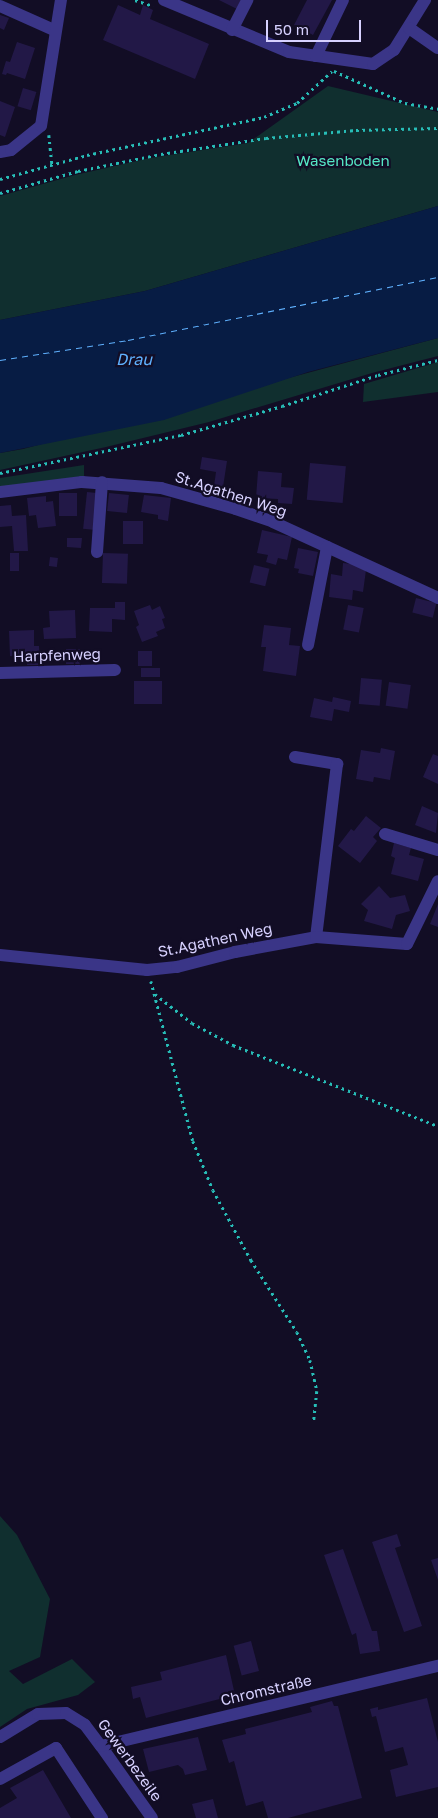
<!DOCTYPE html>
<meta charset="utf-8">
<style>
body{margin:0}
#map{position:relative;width:438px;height:1818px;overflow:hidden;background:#120d25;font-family:"Golos Text",sans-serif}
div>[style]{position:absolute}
.green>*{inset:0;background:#102f2f}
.water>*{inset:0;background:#071c44}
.ferry>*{height:1px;margin-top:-0.5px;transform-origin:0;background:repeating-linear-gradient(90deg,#5fb1ff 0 6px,transparent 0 11px)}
.building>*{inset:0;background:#221847;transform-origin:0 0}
.path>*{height:2.5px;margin-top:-1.25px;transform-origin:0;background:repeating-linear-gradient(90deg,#27bdb7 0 2.5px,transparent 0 6.5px)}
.minor>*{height:12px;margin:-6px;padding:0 6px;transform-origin:6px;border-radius:6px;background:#3a3587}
span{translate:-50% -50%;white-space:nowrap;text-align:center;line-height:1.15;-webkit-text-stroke:4.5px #120d25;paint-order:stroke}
.park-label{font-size:15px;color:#55e7c5}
.street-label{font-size:15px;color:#d7d1ff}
.water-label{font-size:16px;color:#5fb1ff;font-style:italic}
.scale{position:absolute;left:266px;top:20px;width:95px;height:22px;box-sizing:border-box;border:2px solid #d7d1ff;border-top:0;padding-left:6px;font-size:15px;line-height:18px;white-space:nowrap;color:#d7d1ff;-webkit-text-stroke:4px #120d25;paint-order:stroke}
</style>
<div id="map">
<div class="green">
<i style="clip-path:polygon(328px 86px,438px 112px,438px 206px,145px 291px,0 320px,0 196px,75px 175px,150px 158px,248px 143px)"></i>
<i style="clip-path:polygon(438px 338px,438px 356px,372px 373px,209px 422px,106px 447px,0 470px,0 453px,23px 449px)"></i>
<i style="clip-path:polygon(438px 362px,438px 392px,363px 402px,364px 384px)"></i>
<i style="clip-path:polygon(84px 465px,84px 478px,0 489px,0 478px)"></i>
<i style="clip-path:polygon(0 1516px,17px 1535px,50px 1599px,40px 1657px,9px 1671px,23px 1684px,72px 1659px,95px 1682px,78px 1695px,27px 1709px,0 1727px)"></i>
</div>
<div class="water">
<i style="clip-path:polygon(438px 206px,438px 338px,308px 372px,164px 420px,0 453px,0 320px,145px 291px)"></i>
</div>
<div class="ferry">
<i style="left:0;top:360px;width:130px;rotate:-8.9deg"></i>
<i style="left:128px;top:340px;width:316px;rotate:-11.5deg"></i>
</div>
<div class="building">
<i style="clip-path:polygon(219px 0,241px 0,237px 9px)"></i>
<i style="clip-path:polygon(307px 0,332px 0,313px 35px,294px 25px)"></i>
<i style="clip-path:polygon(118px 5px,140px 15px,143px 5px,153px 10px,150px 19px,209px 44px,195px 79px,103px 40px)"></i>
<i style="clip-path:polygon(0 15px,9px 18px,4px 30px,0 28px)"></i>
<i style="clip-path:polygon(17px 42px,35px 48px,25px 79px,7px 73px,6px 75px,2px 74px,6px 61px,10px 62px)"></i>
<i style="left:23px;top:88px;width:14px;height:19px;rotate:17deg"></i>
<i style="clip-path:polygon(0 101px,15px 107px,5px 137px,0 135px)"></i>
<i style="clip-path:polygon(202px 457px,227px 461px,223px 487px,214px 486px,216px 472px,200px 469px)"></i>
<i style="left:310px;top:463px;width:36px;height:37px;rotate:5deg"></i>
<i style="clip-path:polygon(258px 471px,282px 473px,281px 487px,294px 488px,292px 504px,278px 503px,278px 499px,256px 498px)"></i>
<i style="left:87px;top:492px;width:10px;height:37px;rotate:6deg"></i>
<i style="left:59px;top:493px;width:18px;height:23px"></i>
<i style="left:109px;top:493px;width:20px;height:18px;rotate:6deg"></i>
<i style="clip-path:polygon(144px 495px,171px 498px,168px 521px,158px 519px,158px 515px,141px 512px)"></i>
<i style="clip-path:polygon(46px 496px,46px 502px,53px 501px,56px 526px,38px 528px,36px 515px,29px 516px,27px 498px)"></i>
<i style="clip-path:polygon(11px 505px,12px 516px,26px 515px,28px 551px,14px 551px,12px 526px,0 527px,0 506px)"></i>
<i style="left:123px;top:521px;width:20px;height:23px"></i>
<i style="clip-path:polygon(262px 530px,292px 537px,287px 560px,278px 558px,276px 565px,266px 562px,268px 555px,257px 553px)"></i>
<i style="clip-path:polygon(67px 538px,82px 538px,81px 548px,67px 547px)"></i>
<i style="clip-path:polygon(298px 548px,318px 552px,313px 576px,298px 573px,299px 569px,294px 568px)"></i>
<i style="left:10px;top:553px;width:9px;height:18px"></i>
<i style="left:103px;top:553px;width:25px;height:30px;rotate:2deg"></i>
<i style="left:50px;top:557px;width:8px;height:9px;rotate:7deg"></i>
<i style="clip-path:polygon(343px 563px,362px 565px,366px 570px,363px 592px,353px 590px,352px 600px,329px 597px,331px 574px,342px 576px)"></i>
<i style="left:254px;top:565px;width:16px;height:18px;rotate:14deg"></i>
<i style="left:416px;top:598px;width:21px;height:15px;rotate:14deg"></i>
<i style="clip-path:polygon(115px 602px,125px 602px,125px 620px,112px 619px,112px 632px,89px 631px,90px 608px,115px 608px)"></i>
<i style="clip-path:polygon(150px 605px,152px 610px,160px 606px,165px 618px,162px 619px,165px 628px,156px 632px,158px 636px,142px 642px,136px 627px,139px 625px,134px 611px)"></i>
<i style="left:348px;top:605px;width:16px;height:25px;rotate:11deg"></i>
<i style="clip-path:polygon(75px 610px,76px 638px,44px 639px,43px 628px,50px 627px,49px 611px)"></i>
<i style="clip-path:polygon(264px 625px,291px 628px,289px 645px,300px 646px,296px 676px,263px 671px,266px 647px,261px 647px)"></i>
<i style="clip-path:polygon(34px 630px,34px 646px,39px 646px,40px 665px,27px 665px,27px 655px,10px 656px,9px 631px)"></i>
<i style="left:80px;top:649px;width:15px;height:14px;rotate:90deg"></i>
<i style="left:138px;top:651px;width:14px;height:15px"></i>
<i style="left:141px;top:668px;width:19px;height:9px"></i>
<i style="left:361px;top:678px;width:21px;height:26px;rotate:5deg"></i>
<i style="left:134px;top:681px;width:28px;height:23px"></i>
<i style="left:389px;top:682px;width:22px;height:24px;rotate:8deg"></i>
<i style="clip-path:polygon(333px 697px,351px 701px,349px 712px,334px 709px,332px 721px,310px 717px,314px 698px,332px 702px)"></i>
<i style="clip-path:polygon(381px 748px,395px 751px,390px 780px,374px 777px,373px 782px,356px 779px,361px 750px,380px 753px)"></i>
<i style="clip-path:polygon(433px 754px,438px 756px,438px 784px,423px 777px)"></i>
<i style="clip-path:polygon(422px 806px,438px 813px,436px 833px,415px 825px)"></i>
<i style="clip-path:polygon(366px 816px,381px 828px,373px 837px,377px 841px,360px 863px,338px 846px,351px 829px,354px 831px)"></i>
<i style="clip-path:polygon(394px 843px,411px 848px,409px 855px,424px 859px,418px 881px,391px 874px,395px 858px,391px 856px)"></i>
<i style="clip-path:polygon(379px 886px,390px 898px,405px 895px,410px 911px,396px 915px,392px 929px,364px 921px,368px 910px,361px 904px)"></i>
<i style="clip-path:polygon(438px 904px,438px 927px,430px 924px)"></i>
<i style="clip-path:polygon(397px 1534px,401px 1546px,395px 1548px,422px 1626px,404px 1632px,372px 1542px)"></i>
<i style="clip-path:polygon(343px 1549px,372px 1631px,377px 1631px,380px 1651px,360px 1654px,356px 1633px,352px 1635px,324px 1555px)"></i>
<i style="clip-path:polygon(438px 1558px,438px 1580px,431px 1560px)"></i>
<i style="left:251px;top:1641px;width:31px;height:18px;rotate:75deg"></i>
<i style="clip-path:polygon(226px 1655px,235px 1695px,146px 1718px,140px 1697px,133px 1699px,131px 1687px,162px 1680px,160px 1672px)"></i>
<i style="clip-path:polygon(427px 1698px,438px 1742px,438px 1787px,396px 1797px,390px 1770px,408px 1765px,403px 1747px,385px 1752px,376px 1716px,372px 1717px,370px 1709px,378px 1707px,378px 1710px)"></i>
<i style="clip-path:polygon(332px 1701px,334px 1706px,338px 1706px,362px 1798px,288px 1818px,268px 1818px,263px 1801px,246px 1806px,234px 1761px,229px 1763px,222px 1740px,246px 1734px,245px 1729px,312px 1712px,310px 1707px)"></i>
<i style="clip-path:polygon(198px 1737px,207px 1770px,185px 1775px,183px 1769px,178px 1765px,149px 1772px,143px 1749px)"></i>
<i style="clip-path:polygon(43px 1770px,71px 1818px,0 1818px,0 1808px,17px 1798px,10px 1788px)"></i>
<i style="clip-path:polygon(213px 1799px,218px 1818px,196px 1818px,192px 1804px)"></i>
</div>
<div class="path">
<i style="left:135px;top:0;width:19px;rotate:18deg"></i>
<i style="left:334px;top:71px;width:78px;rotate:24.3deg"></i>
<i style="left:405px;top:103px;width:34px;rotate:10deg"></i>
<i style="left:49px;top:135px;width:29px;rotate:84deg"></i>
<i style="left:0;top:179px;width:90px;rotate:-15.4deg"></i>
<i style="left:87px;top:155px;width:181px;rotate:-12.1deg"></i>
<i style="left:264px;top:117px;width:36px;rotate:-23deg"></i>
<i style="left:297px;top:103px;width:47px;rotate:-42.4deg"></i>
<i style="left:0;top:193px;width:81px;rotate:-15.8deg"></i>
<i style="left:78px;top:171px;width:85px;rotate:-11.6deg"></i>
<i style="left:161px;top:154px;width:106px;rotate:-8.7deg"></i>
<i style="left:266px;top:138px;width:90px;rotate:-5.1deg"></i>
<i style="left:356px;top:130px;width:82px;rotate:-1.4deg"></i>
<i style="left:0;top:473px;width:185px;rotate:-11.9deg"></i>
<i style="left:181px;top:435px;width:105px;rotate:-16deg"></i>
<i style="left:282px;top:406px;width:101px;rotate:-17.9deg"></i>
<i style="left:378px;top:375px;width:62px;rotate:-14deg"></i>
<i style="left:151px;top:981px;width:165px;rotate:75.3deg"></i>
<i style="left:193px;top:1141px;width:53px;rotate:67.8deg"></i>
<i style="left:213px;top:1190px;width:80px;rotate:61.5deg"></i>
<i style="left:251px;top:1260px;width:85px;rotate:57.4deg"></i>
<i style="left:297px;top:1332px;width:31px;rotate:65deg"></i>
<i style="left:310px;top:1360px;width:32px;rotate:77deg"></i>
<i style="left:317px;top:1391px;width:31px;rotate:96deg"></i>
<i style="left:155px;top:994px;width:47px;rotate:38.1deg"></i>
<i style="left:192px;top:1023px;width:47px;rotate:28.2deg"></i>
<i style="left:233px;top:1045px;width:220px;rotate:21.6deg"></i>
</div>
<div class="minor">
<i style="left:164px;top:0;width:135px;rotate:22.6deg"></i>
<i style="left:289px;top:52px;width:85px;rotate:8.1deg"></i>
<i style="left:373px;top:64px;width:25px;rotate:-34deg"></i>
<i style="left:394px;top:50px;width:59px;rotate:-58.2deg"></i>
<i style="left:0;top:6px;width:59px;rotate:24deg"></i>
<i style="left:409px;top:28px;width:35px;rotate:35deg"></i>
<i style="left:232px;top:30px;width:34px;rotate:-63deg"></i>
<i style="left:316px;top:56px;width:62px;rotate:-64.3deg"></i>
<i style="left:0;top:152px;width:11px;rotate:-10deg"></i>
<i style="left:11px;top:150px;width:38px;rotate:-39deg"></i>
<i style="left:41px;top:126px;width:128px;rotate:-81deg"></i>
<i style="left:0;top:492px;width:83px;rotate:-7deg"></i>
<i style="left:82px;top:482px;width:79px;rotate:4.3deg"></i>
<i style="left:161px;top:488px;width:78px;rotate:15.6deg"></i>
<i style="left:236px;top:509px;width:39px;rotate:19deg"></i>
<i style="left:273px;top:522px;width:182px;rotate:24.7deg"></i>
<i style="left:97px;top:552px;width:70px;rotate:-85.9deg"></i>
<i style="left:308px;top:645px;width:100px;rotate:-79deg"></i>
<i style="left:0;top:673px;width:115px;rotate:-1.5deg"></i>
<i style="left:295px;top:757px;width:43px;rotate:9.5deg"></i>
<i style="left:337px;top:764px;width:174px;rotate:96.9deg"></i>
<i style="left:385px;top:834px;width:55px;rotate:16.8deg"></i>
<i style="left:0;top:955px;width:148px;rotate:5.8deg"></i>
<i style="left:147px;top:970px;width:30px;rotate:-6deg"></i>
<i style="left:177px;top:967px;width:60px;rotate:-14.5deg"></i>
<i style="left:235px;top:952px;width:82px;rotate:-10.5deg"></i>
<i style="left:316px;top:937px;width:91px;rotate:4.4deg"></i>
<i style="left:407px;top:944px;width:70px;rotate:-63.8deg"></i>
<i style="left:0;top:1737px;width:44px;rotate:-31.2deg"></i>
<i style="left:38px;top:1714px;width:28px;rotate:-2deg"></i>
<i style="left:66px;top:1713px;width:22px;rotate:32deg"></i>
<i style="left:85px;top:1725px;width:26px;rotate:53deg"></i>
<i style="left:101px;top:1746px;width:88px;rotate:54.7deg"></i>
<i style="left:101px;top:1746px;width:346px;rotate:-13.4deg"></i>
<i style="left:0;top:1779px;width:64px;rotate:-29deg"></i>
<i style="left:56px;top:1748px;width:84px;rotate:56.7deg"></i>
</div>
<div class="park-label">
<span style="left:343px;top:161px">Wasenboden</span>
</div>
<div class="street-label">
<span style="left:231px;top:494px;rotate:18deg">St.Agathen Weg</span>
<span style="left:57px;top:655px;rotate:-2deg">Harpfenweg</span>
<span style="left:215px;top:940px;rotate:-12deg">St.Agathen Weg</span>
<span style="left:266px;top:1690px;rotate:-13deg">Chromstraße</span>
<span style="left:130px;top:1760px;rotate:54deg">Gewerbezeile</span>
</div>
<div class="water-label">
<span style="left:134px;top:359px">Drau</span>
</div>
<div class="scale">50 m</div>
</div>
